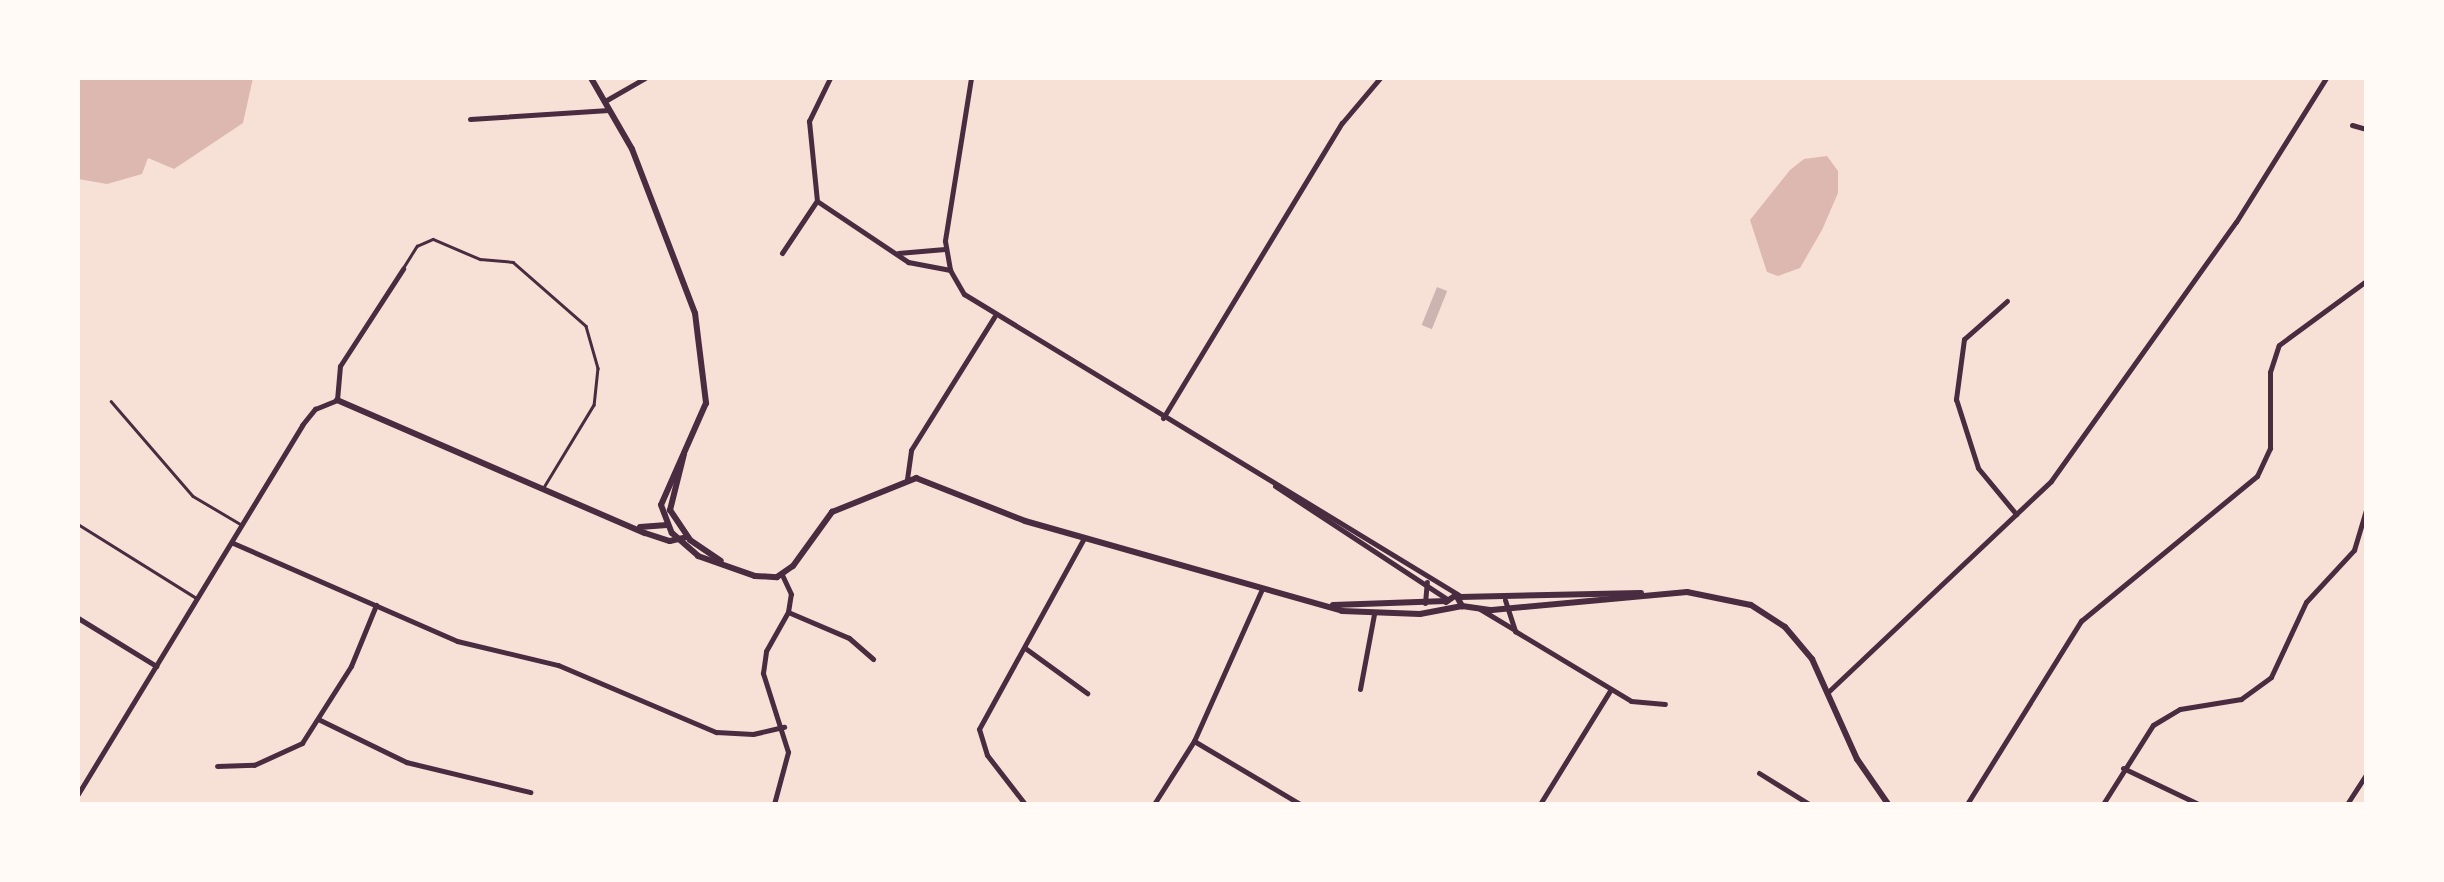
<!DOCTYPE html>
<style>
body{margin:0}
#map{position:relative;width:2444px;height:882px;overflow:hidden;background:#f7e1d7;font-family:"IBM Plex Sans",sans-serif}
div>[style]{position:absolute}
.water>*{inset:0;background:#dcb8b0}
.building>*{inset:0;background:#ccb4b1;transform-origin:0 0}
.service>*{height:2.5px;margin:-1.25px;padding:0 1.25px;transform-origin:1.25px;border-radius:1.25px;background:#4a2c40}
.minor>*{height:5px;margin:-2.5px;padding:0 2.5px;transform-origin:2.5px;border-radius:2.5px;background:#4a2c40}
.tertiary>*{height:6px;margin:-3px;padding:0 3px;transform-origin:3px;border-radius:3px;background:#4a2c40}
span{translate:-50% -50%;white-space:nowrap;text-align:center;line-height:1.15;-webkit-text-stroke:9px #fffaf5;paint-order:stroke}
.frame{position:absolute;inset:0;border:80px solid #fffaf5;pointer-events:none}
</style>
<div id="map">
<div class="water">
<i style="clip-path:polygon(78px 78px,253px 78px,243px 123px,174px 169px,148px 158px,142px 174px,107px 184px,78px 179px)"></i>
<i style="clip-path:polygon(1827px 156px,1838px 171px,1838px 193px,1822px 230px,1800px 268px,1778px 276px,1767px 272px,1750px 220px,1790px 170px,1804px 159px)"></i>
</div>
<div class="building">
<i style="left:1437px;top:287px;width:11px;height:41px;rotate:22deg"></i>
</div>
<div class="service">
<i style="left:403px;top:268px;width:26px;rotate:-58deg"></i>
<i style="left:417px;top:246px;width:17px;rotate:-24deg"></i>
<i style="left:433px;top:239px;width:51px;rotate:23.1deg"></i>
<i style="left:480px;top:259px;width:33px;rotate:5deg"></i>
<i style="left:513px;top:262px;width:97px;rotate:41.2deg"></i>
<i style="left:586px;top:326px;width:44px;rotate:74.1deg"></i>
<i style="left:598px;top:368px;width:37px;rotate:96deg"></i>
<i style="left:594px;top:405px;width:95px;rotate:121.2deg"></i>
<i style="left:111px;top:401px;width:125px;rotate:49.2deg"></i>
<i style="left:193px;top:496px;width:57px;rotate:30.6deg"></i>
<i style="left:78px;top:524px;width:138px;rotate:32deg"></i>
</div>
<div class="minor">
<i style="left:830px;top:78px;width:48px;rotate:116deg"></i>
<i style="left:809px;top:121px;width:80px;rotate:84.3deg"></i>
<i style="left:817px;top:201px;width:110px;rotate:33.8deg"></i>
<i style="left:908px;top:262px;width:43px;rotate:10.8deg"></i>
<i style="left:971px;top:78px;width:165px;rotate:99.1deg"></i>
<i style="left:945px;top:241px;width:29px;rotate:80deg"></i>
<i style="left:950px;top:270px;width:28px;rotate:60deg"></i>
<i style="left:964px;top:294px;width:579px;rotate:31.3deg"></i>
<i style="left:605px;top:101px;width:46px;rotate:-29.9deg"></i>
<i style="left:470px;top:119px;width:139px;rotate:-3.7deg"></i>
<i style="left:2352px;top:125px;width:15px;rotate:16deg"></i>
<i style="left:782px;top:253px;width:61px;rotate:-56.3deg"></i>
<i style="left:898px;top:253px;width:47px;rotate:-4.9deg"></i>
<i style="left:2007px;top:301px;width:57px;rotate:138.5deg"></i>
<i style="left:1964px;top:339px;width:61px;rotate:97.6deg"></i>
<i style="left:1956px;top:399px;width:72px;rotate:72.3deg"></i>
<i style="left:1978px;top:468px;width:60px;rotate:50.4deg"></i>
<i style="left:1163px;top:418px;width:345px;rotate:-58.8deg"></i>
<i style="left:1342px;top:123px;width:59px;rotate:-49.8deg"></i>
<i style="left:907px;top:479px;width:29px;rotate:-82deg"></i>
<i style="left:911px;top:450px;width:157px;rotate:-58deg"></i>
<i style="left:1275px;top:486px;width:206px;rotate:33.3deg"></i>
<i style="left:233px;top:543px;width:244px;rotate:23.6deg"></i>
<i style="left:457px;top:641px;width:104px;rotate:13.4deg"></i>
<i style="left:558px;top:665px;width:172px;rotate:23deg"></i>
<i style="left:716px;top:732px;width:37px;rotate:3deg"></i>
<i style="left:753px;top:734px;width:32px;rotate:-13deg"></i>
<i style="left:1505px;top:600px;width:33px;rotate:72deg"></i>
<i style="left:1515px;top:631px;width:135px;rotate:31.1deg"></i>
<i style="left:1631px;top:701px;width:34px;rotate:5deg"></i>
<i style="left:1425px;top:603px;width:21px;rotate:-85deg"></i>
<i style="left:1480px;top:609px;width:39px;rotate:31deg"></i>
<i style="left:788px;top:612px;width:66px;rotate:23.1deg"></i>
<i style="left:849px;top:638px;width:32px;rotate:41deg"></i>
<i style="left:78px;top:618px;width:92px;rotate:31.6deg"></i>
<i style="left:1025px;top:648px;width:77px;rotate:36deg"></i>
<i style="left:1360px;top:689px;width:76px;rotate:-79.4deg"></i>
<i style="left:1828px;top:692px;width:307px;rotate:-43.4deg"></i>
<i style="left:2051px;top:481px;width:318px;rotate:-54.5deg"></i>
<i style="left:2236px;top:222px;width:170px;rotate:-58deg"></i>
<i style="left:320px;top:720px;width:96px;rotate:26deg"></i>
<i style="left:406px;top:762px;width:128px;rotate:13.6deg"></i>
<i style="left:1194px;top:741px;width:123px;rotate:30.7deg"></i>
<i style="left:217px;top:766px;width:37px;rotate:-2deg"></i>
<i style="left:254px;top:765px;width:53px;rotate:-24.6deg"></i>
<i style="left:302px;top:743px;width:91px;rotate:-57.5deg"></i>
<i style="left:351px;top:666px;width:66px;rotate:-67.7deg"></i>
<i style="left:2123px;top:768px;width:83px;rotate:25.6deg"></i>
<i style="left:1759px;top:773px;width:59px;rotate:31.8deg"></i>
<i style="left:78px;top:794px;width:432px;rotate:-58.7deg"></i>
<i style="left:302px;top:425px;width:21px;rotate:-51deg"></i>
<i style="left:315px;top:409px;width:24px;rotate:-22deg"></i>
<i style="left:337px;top:400px;width:34px;rotate:-85deg"></i>
<i style="left:340px;top:366px;width:116px;rotate:-57deg"></i>
<i style="left:774px;top:804px;width:54px;rotate:-74.9deg"></i>
<i style="left:788px;top:752px;width:83px;rotate:-107.6deg"></i>
<i style="left:763px;top:673px;width:22px;rotate:-82deg"></i>
<i style="left:766px;top:651px;width:45px;rotate:-60.6deg"></i>
<i style="left:788px;top:612px;width:18px;rotate:-81deg"></i>
<i style="left:791px;top:594px;width:21px;rotate:-115deg"></i>
<i style="left:1025px;top:804px;width:62px;rotate:-127.8deg"></i>
<i style="left:987px;top:755px;width:27px;rotate:-107deg"></i>
<i style="left:979px;top:729px;width:218px;rotate:-61.2deg"></i>
<i style="left:1154px;top:804px;width:75px;rotate:-57.6deg"></i>
<i style="left:1194px;top:741px;width:167px;rotate:-65.9deg"></i>
<i style="left:1540px;top:804px;width:135px;rotate:-58.3deg"></i>
<i style="left:1967px;top:804px;width:216px;rotate:-58.1deg"></i>
<i style="left:2081px;top:621px;width:228px;rotate:-39.5deg"></i>
<i style="left:2257px;top:476px;width:31px;rotate:-65deg"></i>
<i style="left:2270px;top:448px;width:76px;rotate:-90deg"></i>
<i style="left:2270px;top:372px;width:28px;rotate:-72deg"></i>
<i style="left:2279px;top:345px;width:108px;rotate:-36.3deg"></i>
<i style="left:2103px;top:804px;width:93px;rotate:-57.7deg"></i>
<i style="left:2153px;top:725px;width:31px;rotate:-31deg"></i>
<i style="left:2180px;top:709px;width:62px;rotate:-9.3deg"></i>
<i style="left:2241px;top:699px;width:37px;rotate:-36deg"></i>
<i style="left:2271px;top:677px;width:83px;rotate:-65deg"></i>
<i style="left:2306px;top:602px;width:71px;rotate:-47.3deg"></i>
<i style="left:2354px;top:550px;width:42px;rotate:-73.3deg"></i>
<i style="left:2347px;top:804px;width:35px;rotate:-57deg"></i>
</div>
<div class="tertiary">
<i style="left:591px;top:78px;width:82px;rotate:60deg"></i>
<i style="left:632px;top:149px;width:176px;rotate:69deg"></i>
<i style="left:695px;top:313px;width:91px;rotate:83deg"></i>
<i style="left:706px;top:403px;width:111px;rotate:113.8deg"></i>
<i style="left:661px;top:505px;width:30px;rotate:69deg"></i>
<i style="left:672px;top:533px;width:35px;rotate:41deg"></i>
<i style="left:698px;top:556px;width:60px;rotate:19.3deg"></i>
<i style="left:755px;top:576px;width:22px;rotate:3deg"></i>
<i style="left:777px;top:577px;width:19px;rotate:-35deg"></i>
<i style="left:793px;top:566px;width:67px;rotate:-54.2deg"></i>
<i style="left:832px;top:512px;width:91px;rotate:-22deg"></i>
<i style="left:916px;top:478px;width:117px;rotate:21.5deg"></i>
<i style="left:1025px;top:521px;width:330px;rotate:15.8deg"></i>
<i style="left:1342px;top:611px;width:78px;rotate:2.2deg"></i>
<i style="left:1420px;top:614px;width:43px;rotate:-10.8deg"></i>
<i style="left:337px;top:400px;width:335px;rotate:23.4deg"></i>
<i style="left:645px;top:533px;width:26px;rotate:18deg"></i>
<i style="left:670px;top:541px;width:17px;rotate:-13deg"></i>
<i style="left:684px;top:454px;width:58px;rotate:104deg"></i>
<i style="left:670px;top:510px;width:36px;rotate:56deg"></i>
<i style="left:690px;top:540px;width:37px;rotate:34deg"></i>
<i style="left:640px;top:527px;width:27px;rotate:-4deg"></i>
<i style="left:1460px;top:597px;width:181px;rotate:-1.3deg"></i>
<i style="left:1446px;top:602px;width:12px;rotate:-35deg"></i>
<i style="left:1456px;top:595px;width:13px;rotate:61deg"></i>
<i style="left:1333px;top:605px;width:113px;rotate:-2deg"></i>
<i style="left:1462px;top:606px;width:30px;rotate:8deg"></i>
<i style="left:1492px;top:610px;width:196px;rotate:-5.3deg"></i>
<i style="left:1687px;top:592px;width:65px;rotate:11.5deg"></i>
<i style="left:1751px;top:605px;width:40px;rotate:32.9deg"></i>
<i style="left:1785px;top:627px;width:42px;rotate:49.8deg"></i>
<i style="left:1812px;top:659px;width:110px;rotate:65.8deg"></i>
<i style="left:1857px;top:759px;width:55px;rotate:55.4deg"></i>
</div>
<div class="frame"></div>
</div>
